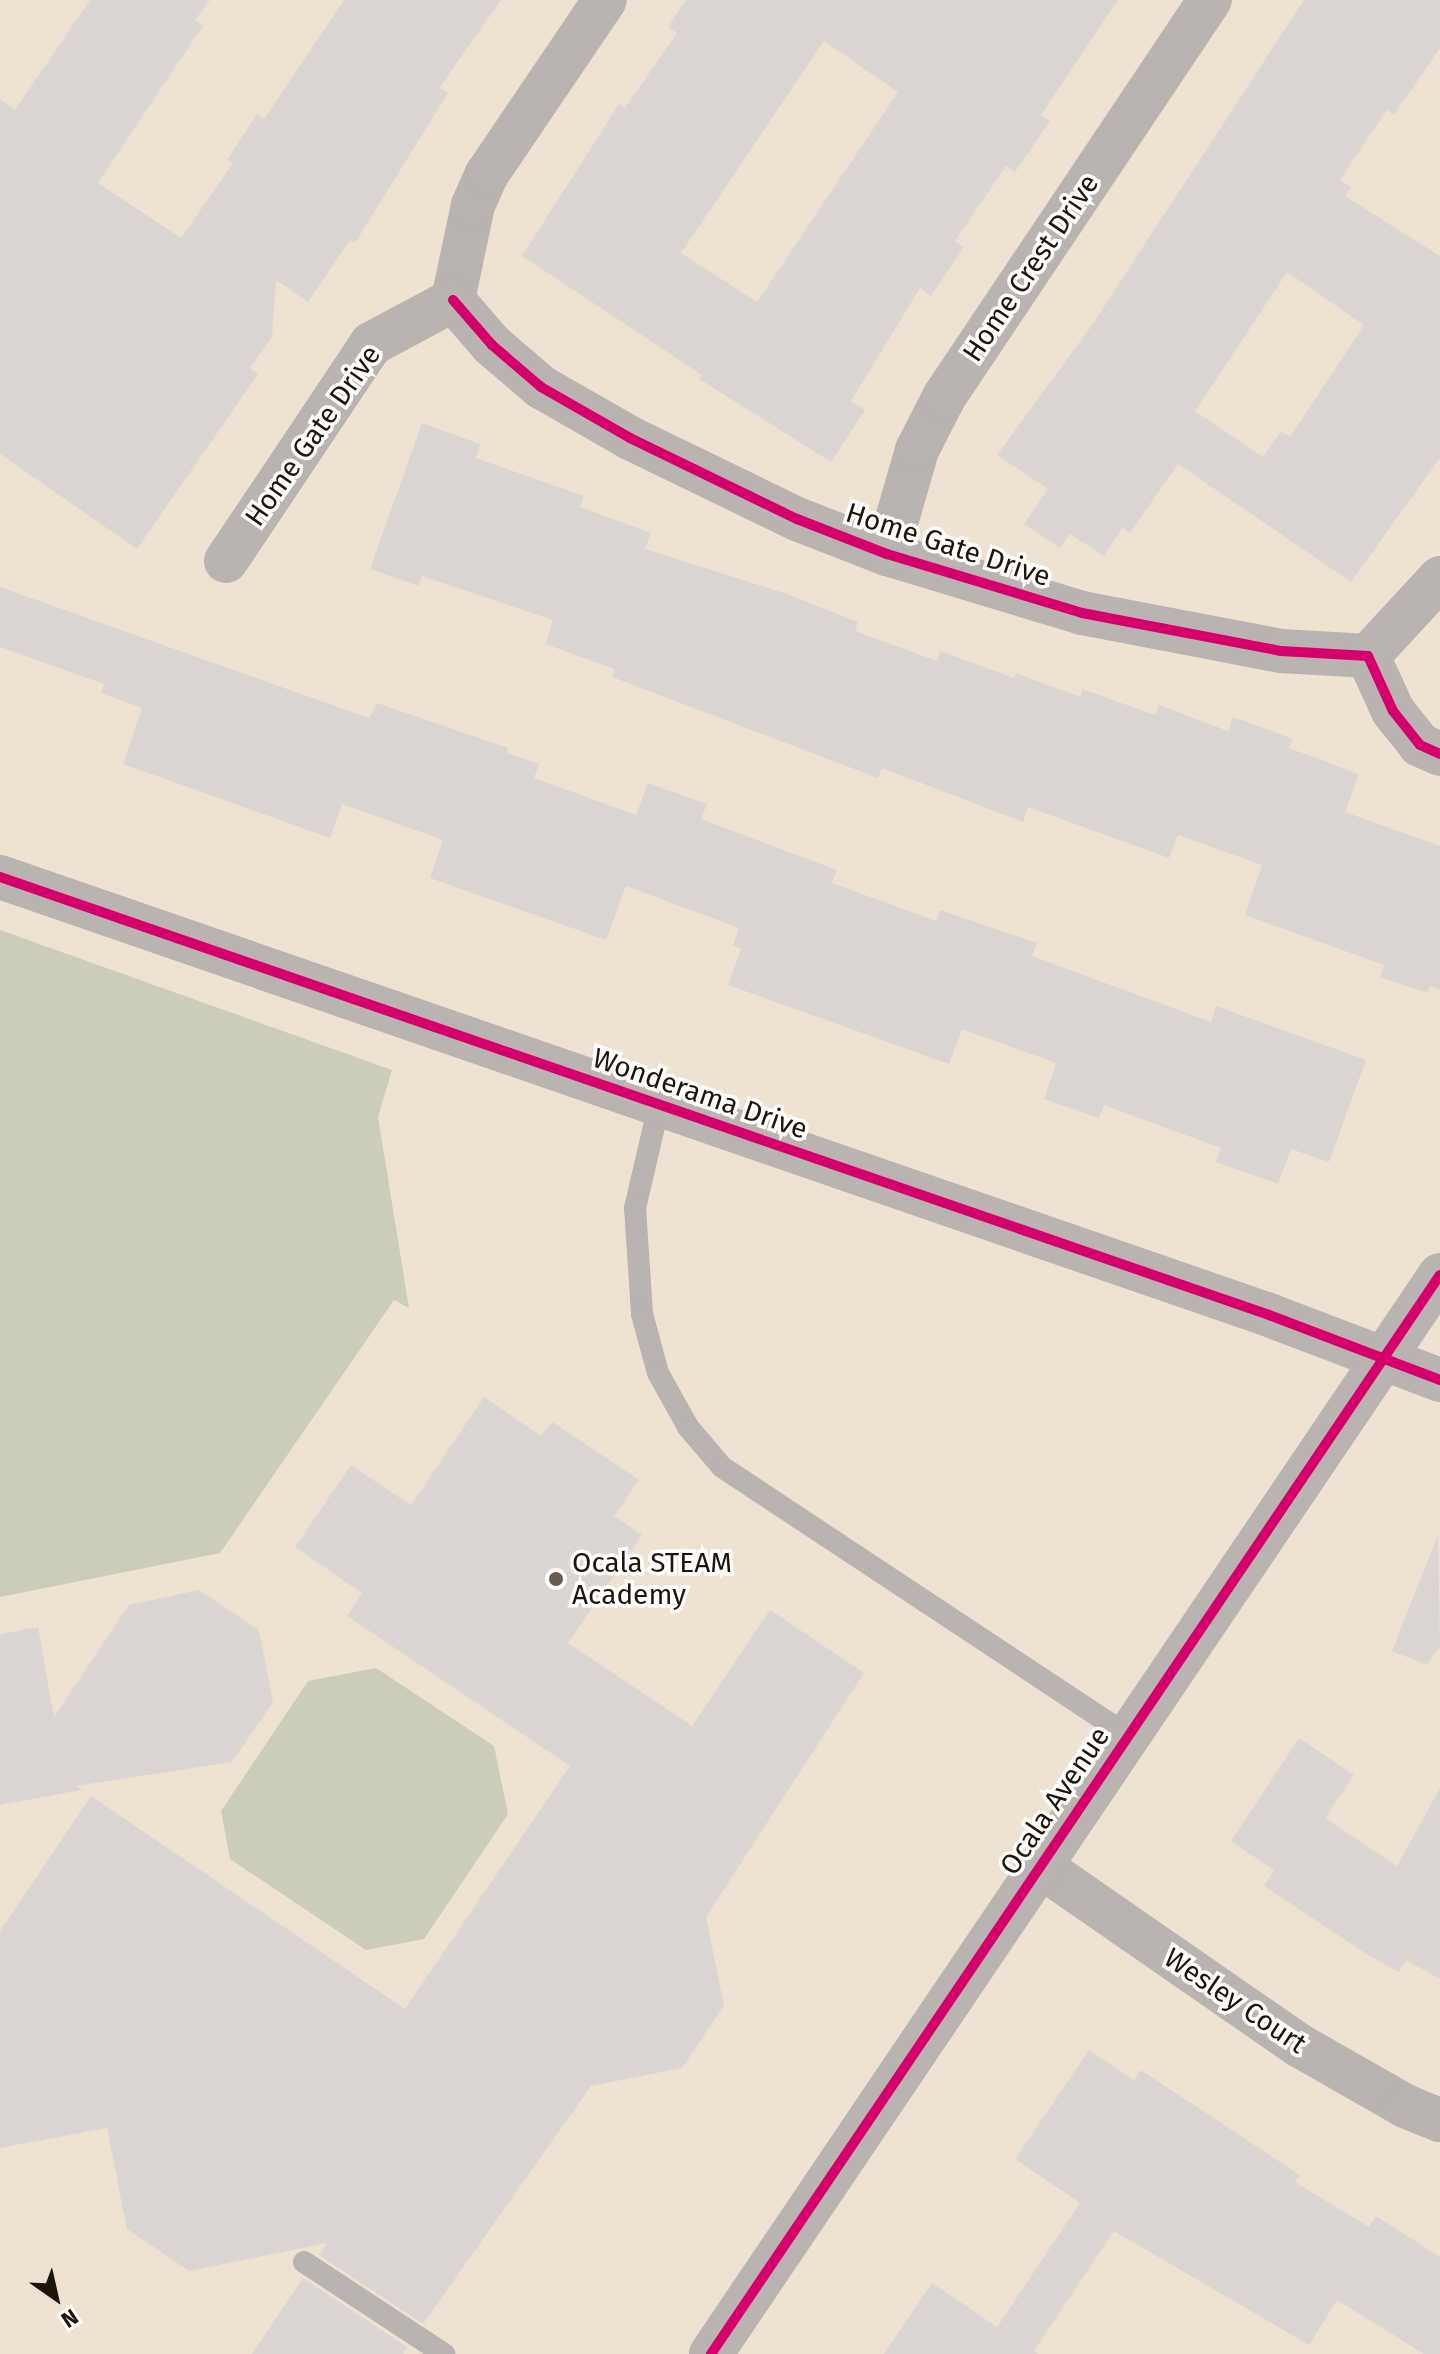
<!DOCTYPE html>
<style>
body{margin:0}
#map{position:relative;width:1440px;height:2354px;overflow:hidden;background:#eee3d2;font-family:"Fira Sans",sans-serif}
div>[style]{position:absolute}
.green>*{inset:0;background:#cbccb9}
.building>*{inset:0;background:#dbd6d4}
.service>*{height:22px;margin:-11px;padding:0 11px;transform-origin:11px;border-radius:11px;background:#b9b3b1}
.minor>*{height:44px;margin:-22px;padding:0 22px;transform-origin:22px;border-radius:22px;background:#b9b3b1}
.tertiary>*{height:44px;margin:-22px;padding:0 22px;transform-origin:22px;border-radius:22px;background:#b9b3b1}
.cycleway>*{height:10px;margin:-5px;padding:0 5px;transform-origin:5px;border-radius:5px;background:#d6006c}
.dots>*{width:22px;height:22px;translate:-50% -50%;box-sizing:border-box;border:4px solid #fff;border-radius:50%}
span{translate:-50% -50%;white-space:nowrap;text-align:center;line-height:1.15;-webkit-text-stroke:7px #fff;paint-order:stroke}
.street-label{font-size:28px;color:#1c150a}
.poi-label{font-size:28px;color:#1c150a}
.left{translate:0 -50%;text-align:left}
.north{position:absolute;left:16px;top:2258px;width:80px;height:80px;-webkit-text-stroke:6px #fff;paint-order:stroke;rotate:146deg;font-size:22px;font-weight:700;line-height:32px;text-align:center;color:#1c150a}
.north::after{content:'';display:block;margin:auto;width:28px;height:36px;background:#1c150a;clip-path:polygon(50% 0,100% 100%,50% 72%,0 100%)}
</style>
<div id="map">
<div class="green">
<i style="clip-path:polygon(0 930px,392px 1070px,378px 1117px,409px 1308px,394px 1300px,220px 1553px,0 1597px)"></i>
<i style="clip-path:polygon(376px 1668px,494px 1746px,508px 1814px,424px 1939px,366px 1950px,230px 1859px,221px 1811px,308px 1681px)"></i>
</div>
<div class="building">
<i style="clip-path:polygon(90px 0,210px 0,195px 20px,203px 26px,98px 183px,181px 238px,233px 163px,227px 160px,257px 114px,264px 119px,344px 0,501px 0,440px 87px,448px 93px,355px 243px,350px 240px,308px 302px,276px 280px,272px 337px,250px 368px,258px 374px,137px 549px,0 454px,0 99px,15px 110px)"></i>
<i style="clip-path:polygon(evenodd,686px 0,1118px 0,1041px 115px,1050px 121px,1015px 172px,1006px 166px,955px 241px,964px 247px,931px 296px,920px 288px,851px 401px,865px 410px,831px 462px,699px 379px,702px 375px,522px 256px,619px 104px,625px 108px,677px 33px,668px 27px,686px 0,824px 41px,898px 92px,757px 302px,681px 253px,824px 41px)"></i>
<i style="clip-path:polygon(evenodd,1304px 0,1440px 0,1440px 48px,1394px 115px,1387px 110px,1340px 180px,1351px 187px,1345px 196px,1440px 256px,1440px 458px,1351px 582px,1178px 464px,1130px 533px,1122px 528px,1104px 556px,1070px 534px,1060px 548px,1024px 524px,1048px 489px,997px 455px,1092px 325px,1304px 0,1287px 272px,1364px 325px,1290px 437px,1281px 431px,1263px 457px,1195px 411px,1287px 272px)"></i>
<i style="clip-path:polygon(422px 423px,480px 444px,476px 458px,584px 496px,580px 507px,651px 533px,645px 549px,787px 594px,858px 622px,855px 631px,937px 661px,940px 651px,1014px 678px,1016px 673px,1080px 697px,1082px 689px,1155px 715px,1159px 705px,1228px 731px,1233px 717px,1293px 739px,1289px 748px,1359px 774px,1345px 812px,1440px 846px,1440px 990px,1430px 986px,1427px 993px,1380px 977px,1384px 965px,1245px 915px,1262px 865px,1178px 835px,1169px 858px,1028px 807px,1023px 822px,882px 768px,878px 778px,612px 677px,615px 669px,545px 644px,553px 620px,422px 576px,419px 586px,370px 569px)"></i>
<i style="clip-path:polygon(0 587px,369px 718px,377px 703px,508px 748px,507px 753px,539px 764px,534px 778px,636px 815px,648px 783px,707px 804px,701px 819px,837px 870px,832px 883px,936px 921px,940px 910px,1037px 943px,1032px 956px,1211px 1022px,1216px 1006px,1366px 1060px,1329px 1162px,1291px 1149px,1278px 1184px,1216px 1162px,1221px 1148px,1104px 1105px,1099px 1118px,1044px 1099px,1056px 1063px,962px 1029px,949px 1064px,728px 985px,741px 949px,733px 945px,739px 928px,626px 886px,606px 940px,430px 878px,443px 840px,342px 804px,330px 838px,123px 764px,142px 708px,101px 693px,104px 684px,0 647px)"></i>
<i style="clip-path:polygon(484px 1397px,541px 1436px,552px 1422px,639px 1480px,614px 1516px,642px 1535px,568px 1643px,692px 1726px,770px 1610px,864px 1673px,706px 1917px,724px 2005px,682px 2068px,591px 2086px,423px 2324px,319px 2255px,327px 2243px,189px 2271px,127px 2229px,107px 2128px,0 2148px,0 1931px,91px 1796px,405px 2009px,570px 1766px,347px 1616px,362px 1593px,295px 1547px,351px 1465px,411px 1505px)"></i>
<i style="clip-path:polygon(1438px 1535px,1440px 1646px,1427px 1665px,1392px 1651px)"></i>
<i style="clip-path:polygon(199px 1590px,259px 1630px,273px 1702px,232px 1762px,76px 1786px,81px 1790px,0 1805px,0 1634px,38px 1627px,54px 1717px,129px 1605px)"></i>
<i style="clip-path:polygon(1299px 1738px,1354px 1775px,1325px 1818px,1397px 1866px,1440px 1788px,1440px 1979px,1406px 1960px,1399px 1972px,1368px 1955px,1264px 1886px,1274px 1870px,1231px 1841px)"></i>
<i style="clip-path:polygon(1089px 2050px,1134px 2080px,1141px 2070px,1300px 2175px,1295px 2182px,1369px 2227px,1376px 2216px,1440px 2257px,1440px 2354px,1424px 2354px,1337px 2300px,1309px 2345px,1114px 2231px,1034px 2351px,1038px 2354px,884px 2354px,932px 2283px,997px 2327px,1080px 2203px,1015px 2159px)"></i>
<i style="clip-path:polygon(303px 2278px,407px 2347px,403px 2354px,252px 2354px)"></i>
</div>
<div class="service">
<i style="left:659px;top:1105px;width:106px;rotate:103.1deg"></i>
<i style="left:635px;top:1208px;width:106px;rotate:86.2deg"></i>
<i style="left:642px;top:1314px;width:61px;rotate:74.8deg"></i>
<i style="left:658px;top:1373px;width:62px;rotate:60.9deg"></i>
<i style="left:688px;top:1427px;width:52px;rotate:49.6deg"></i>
<i style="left:722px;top:1467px;width:487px;rotate:33.5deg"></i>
<i style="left:304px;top:2262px;width:168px;rotate:33.3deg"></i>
</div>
<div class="minor">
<i style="left:453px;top:300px;width:60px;rotate:49.1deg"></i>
<i style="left:492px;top:345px;width:65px;rotate:40.6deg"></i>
<i style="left:541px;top:387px;width:103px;rotate:29.8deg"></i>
<i style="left:630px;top:438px;width:186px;rotate:25.9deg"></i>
<i style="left:797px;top:519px;width:97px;rotate:21.3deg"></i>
<i style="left:887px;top:554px;width:204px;rotate:16.8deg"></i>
<i style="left:1082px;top:613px;width:203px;rotate:10.8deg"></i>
<i style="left:1281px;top:651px;width:87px;rotate:3.3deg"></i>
<i style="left:1368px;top:656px;width:60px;rotate:65.6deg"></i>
<i style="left:1393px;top:711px;width:43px;rotate:51.5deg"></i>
<i style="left:1420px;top:745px;width:22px;rotate:24deg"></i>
<i style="left:453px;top:300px;width:97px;rotate:-78.1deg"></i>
<i style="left:473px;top:205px;width:34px;rotate:-66deg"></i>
<i style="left:487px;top:174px;width:210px;rotate:-55.9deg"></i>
<i style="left:887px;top:554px;width:108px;rotate:-73.9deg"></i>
<i style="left:917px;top:450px;width:59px;rotate:-63deg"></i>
<i style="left:944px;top:397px;width:478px;rotate:-56.2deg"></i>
<i style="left:226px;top:561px;width:261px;rotate:-56.2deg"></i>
<i style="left:371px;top:344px;width:93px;rotate:-28.2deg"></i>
<i style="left:1368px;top:656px;width:106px;rotate:-47.3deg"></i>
<i style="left:0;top:877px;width:1342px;rotate:19.04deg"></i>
<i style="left:1269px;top:1315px;width:183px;rotate:20.8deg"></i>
<i style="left:1040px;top:1866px;width:316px;rotate:34.7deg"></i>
<i style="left:1300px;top:2046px;width:121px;rotate:29.7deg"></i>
<i style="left:1405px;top:2106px;width:38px;rotate:22deg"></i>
</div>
<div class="tertiary">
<i style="left:711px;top:2354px;width:1302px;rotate:-55.96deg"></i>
</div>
<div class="cycleway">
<i style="left:453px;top:300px;width:60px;rotate:49.1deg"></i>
<i style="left:492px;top:345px;width:65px;rotate:40.6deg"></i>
<i style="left:541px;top:387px;width:103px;rotate:29.8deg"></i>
<i style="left:630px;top:438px;width:186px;rotate:25.9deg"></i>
<i style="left:797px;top:519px;width:97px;rotate:21.3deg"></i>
<i style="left:887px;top:554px;width:204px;rotate:16.8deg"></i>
<i style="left:1082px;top:613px;width:203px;rotate:10.8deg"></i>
<i style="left:1281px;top:651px;width:87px;rotate:3.3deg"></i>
<i style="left:1368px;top:656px;width:60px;rotate:65.6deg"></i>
<i style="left:1393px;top:711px;width:43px;rotate:51.5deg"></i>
<i style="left:1420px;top:745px;width:22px;rotate:24deg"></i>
<i style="left:0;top:877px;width:1342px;rotate:19.04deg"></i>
<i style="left:1269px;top:1315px;width:183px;rotate:20.8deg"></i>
<i style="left:711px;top:2354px;width:1302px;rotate:-55.96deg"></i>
</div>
<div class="dots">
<i style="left:556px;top:1579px;background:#665d50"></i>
</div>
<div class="street-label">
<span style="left:1031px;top:268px;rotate:-56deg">Home Crest Drive</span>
<span style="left:313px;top:436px;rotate:-55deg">Home Gate Drive</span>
<span style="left:948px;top:545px;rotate:18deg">Home Gate Drive</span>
<span style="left:700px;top:1094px;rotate:19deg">Wonderama Drive</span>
<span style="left:1055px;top:1801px;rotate:-56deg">Ocala Avenue</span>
<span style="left:1235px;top:2001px;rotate:34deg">Wesley Court</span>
</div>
<div class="poi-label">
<span class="left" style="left:572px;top:1579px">Ocala STEAM<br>Academy</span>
</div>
<div class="north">N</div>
</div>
